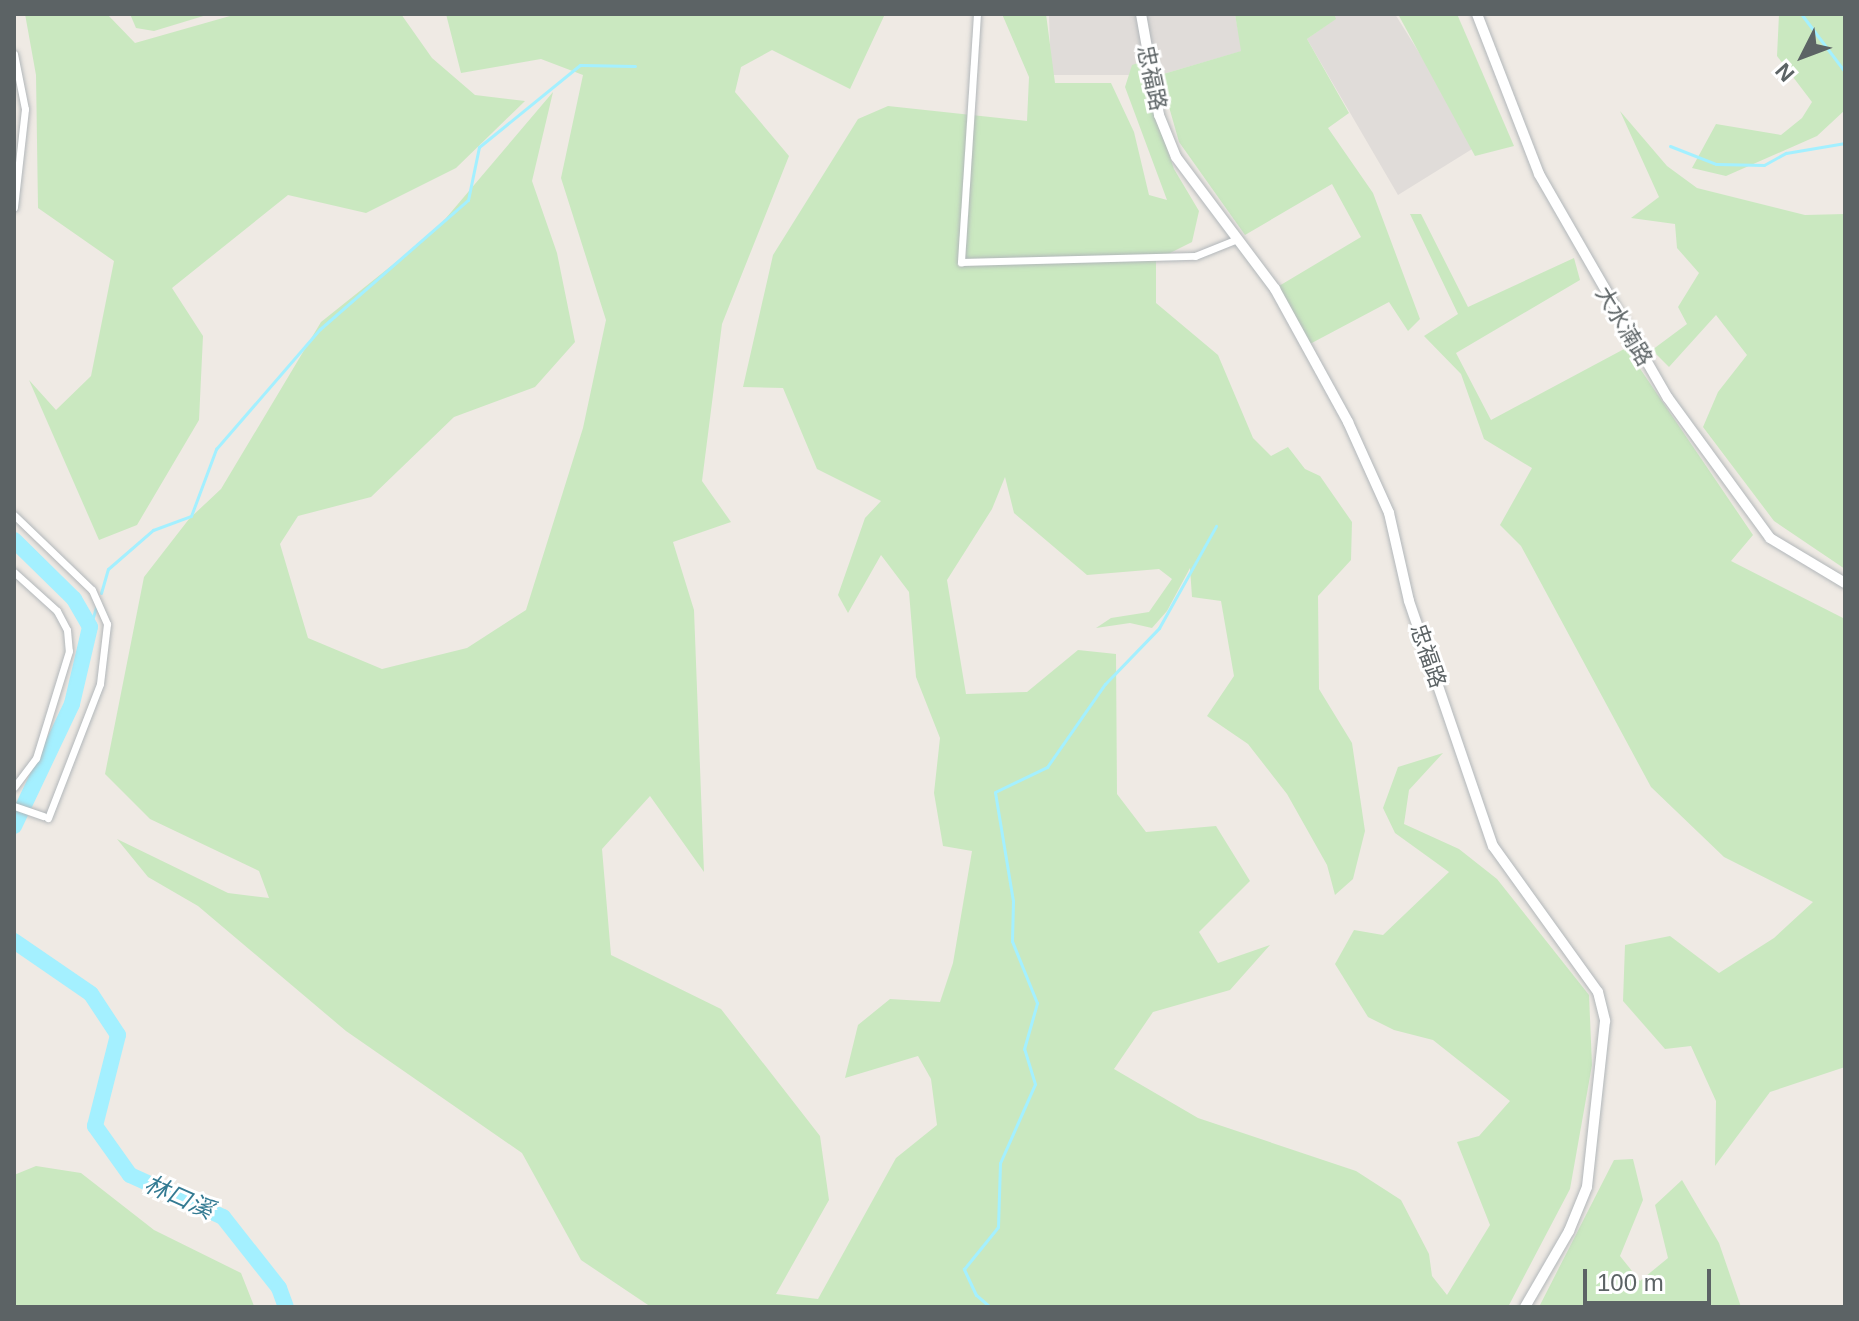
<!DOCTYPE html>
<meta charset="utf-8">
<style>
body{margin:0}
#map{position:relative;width:1859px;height:1321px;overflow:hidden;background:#efeae4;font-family:Helvetica,"Noto Sans TC",sans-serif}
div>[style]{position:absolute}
.industrial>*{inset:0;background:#e0dcd9}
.green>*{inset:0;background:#cae8c0}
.stream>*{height:3px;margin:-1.5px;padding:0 1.5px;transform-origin:1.5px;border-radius:1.5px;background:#a4f0ff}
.river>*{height:16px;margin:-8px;padding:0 8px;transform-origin:8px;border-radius:8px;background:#a4f0ff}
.roads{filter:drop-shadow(0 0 2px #b2b7ba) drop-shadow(0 0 2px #b2b7ba)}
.street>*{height:7px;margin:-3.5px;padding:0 3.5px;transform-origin:3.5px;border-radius:3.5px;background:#fff}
.secondary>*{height:10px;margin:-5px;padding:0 5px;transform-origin:5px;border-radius:5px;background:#fff}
span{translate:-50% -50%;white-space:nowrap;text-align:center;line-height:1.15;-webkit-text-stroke:6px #fff;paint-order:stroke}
.street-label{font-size:22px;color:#5c6365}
.water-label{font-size:24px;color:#337a92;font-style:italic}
.frame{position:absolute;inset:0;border:16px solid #5c6365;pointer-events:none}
.north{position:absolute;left:1763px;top:16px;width:80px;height:80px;-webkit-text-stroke:6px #fff;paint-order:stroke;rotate:228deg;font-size:22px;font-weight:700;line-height:32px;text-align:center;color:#5c6365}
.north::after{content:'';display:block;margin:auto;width:28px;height:36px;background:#5c6365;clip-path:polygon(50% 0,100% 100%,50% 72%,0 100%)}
.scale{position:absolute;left:1583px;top:1269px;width:128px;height:36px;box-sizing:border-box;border:4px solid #5c6365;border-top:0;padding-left:10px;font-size:24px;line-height:28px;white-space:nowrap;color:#5c6365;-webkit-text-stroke:6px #fff;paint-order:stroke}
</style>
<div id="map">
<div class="industrial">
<i style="clip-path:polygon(1049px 14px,1235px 14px,1242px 51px,1160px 75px,1051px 75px)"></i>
<i style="clip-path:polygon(1334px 14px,1395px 14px,1477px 146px,1398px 195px,1307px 39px,1335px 19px)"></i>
</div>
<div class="green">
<i style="clip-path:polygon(25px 14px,107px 14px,135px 43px,237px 14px,401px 14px,432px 58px,475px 95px,525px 101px,456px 168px,366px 213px,288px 195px,172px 288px,203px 336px,199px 420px,137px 525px,99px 540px,29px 380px,56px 410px,91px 376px,114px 261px,38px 208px,36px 75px)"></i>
<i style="clip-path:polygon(130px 14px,210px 14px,154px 31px,136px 28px)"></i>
<i style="clip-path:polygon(446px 14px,885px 14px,850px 89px,772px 50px,741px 67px,735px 92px,789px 156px,722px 324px,702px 481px,731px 522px,673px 542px,694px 610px,704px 872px,650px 796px,602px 849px,611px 955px,721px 1009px,820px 1136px,829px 1200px,776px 1294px,818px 1299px,896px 1158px,937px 1125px,931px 1079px,918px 1056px,845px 1078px,858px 1025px,890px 999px,940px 1002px,953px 963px,972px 851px,943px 846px,934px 793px,940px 738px,916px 677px,909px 592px,881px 555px,848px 613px,838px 595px,865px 518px,881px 501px,817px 469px,783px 388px,743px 387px,773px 255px,858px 119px,888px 106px,1027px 121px,1029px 77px,1002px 14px,1046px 14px,1055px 83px,1111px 83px,1134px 132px,1149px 195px,1167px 200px,1125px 87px,1132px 65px,1138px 63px,1174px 169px,1199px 211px,1192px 242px,1156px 260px,1156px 303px,1218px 355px,1253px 438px,1271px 456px,1288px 447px,1305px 469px,1320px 476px,1352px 522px,1351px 560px,1318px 596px,1319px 689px,1352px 743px,1365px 831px,1353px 879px,1335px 895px,1327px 865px,1287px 794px,1248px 744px,1207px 716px,1234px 676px,1221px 601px,1192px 597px,1190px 568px,1167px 611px,1152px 628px,1130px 623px,1096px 628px,1111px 618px,1149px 612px,1172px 579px,1159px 569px,1087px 575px,1014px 513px,1005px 477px,992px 509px,947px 580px,966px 694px,1027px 692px,1078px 650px,1116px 654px,1117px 794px,1146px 832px,1216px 826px,1250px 881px,1199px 932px,1218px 963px,1270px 945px,1230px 990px,1153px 1012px,1114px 1069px,1198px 1118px,1356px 1171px,1401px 1200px,1429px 1254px,1432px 1276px,1447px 1295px,1490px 1225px,1457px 1142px,1479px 1136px,1510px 1101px,1433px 1040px,1394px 1030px,1368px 1017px,1335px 964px,1354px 930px,1383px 935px,1449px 872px,1395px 833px,1383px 808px,1398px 767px,1443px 753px,1409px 790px,1404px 824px,1459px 849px,1497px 879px,1589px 995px,1592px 1065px,1570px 1189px,1508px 1307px,651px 1307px,581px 1260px,522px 1153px,346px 1031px,198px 906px,148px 877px,117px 839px,228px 893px,269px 898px,259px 871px,150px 819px,105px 774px,144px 577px,189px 519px,221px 489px,321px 322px,435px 231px,553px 92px,532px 181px,557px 253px,575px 342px,535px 387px,454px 417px,371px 497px,298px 516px,280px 544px,308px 638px,382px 669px,467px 648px,526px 610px,583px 428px,606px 320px,561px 178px,583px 75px,541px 59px,461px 73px)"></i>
<i style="clip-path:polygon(1235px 14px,1334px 14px,1336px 19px,1307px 39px,1349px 113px,1328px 128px,1373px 193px,1420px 319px,1408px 331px,1389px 302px,1308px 345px,1279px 286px,1361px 237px,1332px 184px,1245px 235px,1179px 142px,1160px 75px,1241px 51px)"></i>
<i style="clip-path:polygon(1398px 14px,1457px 14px,1514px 146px,1475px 156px)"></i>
<i style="clip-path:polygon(1779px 14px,1845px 14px,1845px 110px,1817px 136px,1726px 176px,1692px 168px,1716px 124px,1781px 135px,1802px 118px,1812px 102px,1777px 56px)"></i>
<i style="clip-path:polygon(1620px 111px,1667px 166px,1697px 188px,1805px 215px,1845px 214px,1845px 569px,1774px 521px,1703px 427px,1718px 392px,1747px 355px,1716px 315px,1669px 367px,1652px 350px,1687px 324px,1678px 307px,1699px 273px,1677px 248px,1675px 224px,1631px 218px,1659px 197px)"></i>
<i style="clip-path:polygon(1410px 214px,1421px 214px,1468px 307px,1574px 258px,1580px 280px,1456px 353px,1491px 420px,1626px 348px,1753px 535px,1731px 561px,1845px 619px,1845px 1067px,1770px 1092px,1715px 1166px,1716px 1101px,1691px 1046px,1665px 1049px,1623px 1001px,1625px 945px,1670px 936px,1719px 973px,1774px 938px,1813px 902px,1724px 857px,1651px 787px,1521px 546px,1500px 525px,1532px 468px,1484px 439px,1461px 374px,1424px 336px,1458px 314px)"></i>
<i style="clip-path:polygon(1633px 1159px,1643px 1200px,1620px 1256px,1640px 1281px,1668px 1258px,1655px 1205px,1682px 1180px,1719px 1243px,1741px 1307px,1539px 1307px,1614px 1160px)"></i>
<i style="clip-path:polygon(36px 1166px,81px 1173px,154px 1230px,241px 1273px,254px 1306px,14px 1307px,14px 1175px)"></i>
</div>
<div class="stream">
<i style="left:1802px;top:15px;width:71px;rotate:53deg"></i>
<i style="left:1670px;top:146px;width:49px;rotate:21.4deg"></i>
<i style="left:1716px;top:164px;width:48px;rotate:1.2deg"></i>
<i style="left:1764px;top:165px;width:25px;rotate:-29deg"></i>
<i style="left:1786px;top:153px;width:60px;rotate:-9.6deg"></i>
<i style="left:101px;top:593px;width:25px;rotate:-74deg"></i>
<i style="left:108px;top:569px;width:60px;rotate:-40.9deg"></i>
<i style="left:153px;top:530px;width:40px;rotate:-20.2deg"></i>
<i style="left:191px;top:516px;width:72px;rotate:-69.5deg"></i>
<i style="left:216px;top:449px;width:159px;rotate:-49.1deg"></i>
<i style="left:320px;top:329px;width:196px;rotate:-41.1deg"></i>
<i style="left:468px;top:200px;width:54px;rotate:-78.3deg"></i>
<i style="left:479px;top:147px;width:130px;rotate:-39.1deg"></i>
<i style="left:580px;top:65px;width:55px;rotate:1deg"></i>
<i style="left:90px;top:627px;width:21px;rotate:-73deg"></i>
<i style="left:990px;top:1307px;width:18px;rotate:-139deg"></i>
<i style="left:976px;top:1295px;width:29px;rotate:-115deg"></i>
<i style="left:964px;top:1269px;width:54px;rotate:-51deg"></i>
<i style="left:998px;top:1227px;width:64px;rotate:-88.2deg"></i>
<i style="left:1000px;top:1163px;width:86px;rotate:-66.1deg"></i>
<i style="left:1035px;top:1084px;width:37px;rotate:-107deg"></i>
<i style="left:1024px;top:1049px;width:48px;rotate:-74.2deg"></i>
<i style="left:1037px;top:1003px;width:67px;rotate:-112deg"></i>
<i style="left:1012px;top:941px;width:40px;rotate:-88.6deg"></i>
<i style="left:1013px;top:901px;width:110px;rotate:-99.4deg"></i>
<i style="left:995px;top:792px;width:58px;rotate:-25.7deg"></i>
<i style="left:1047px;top:767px;width:101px;rotate:-55.1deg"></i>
<i style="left:1105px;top:684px;width:78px;rotate:-46deg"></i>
<i style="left:1159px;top:628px;width:117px;rotate:-60.8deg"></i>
</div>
<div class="river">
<i style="left:14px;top:540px;width:84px;rotate:44.5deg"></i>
<i style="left:74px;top:599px;width:32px;rotate:60deg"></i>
<i style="left:90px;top:627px;width:79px;rotate:103.2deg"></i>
<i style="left:72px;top:704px;width:135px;rotate:115.4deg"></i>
<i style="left:14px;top:941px;width:93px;rotate:34.5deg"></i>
<i style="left:91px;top:994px;width:49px;rotate:56.6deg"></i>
<i style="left:118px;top:1035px;width:94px;rotate:104.2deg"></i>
<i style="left:95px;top:1126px;width:60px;rotate:54.5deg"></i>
<i style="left:130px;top:1175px;width:102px;rotate:24.3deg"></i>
<i style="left:223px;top:1217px;width:90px;rotate:51.7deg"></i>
<i style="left:279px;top:1288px;width:20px;rotate:70deg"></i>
</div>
<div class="roads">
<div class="street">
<i style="left:977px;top:14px;width:249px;rotate:93.7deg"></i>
<i style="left:961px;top:262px;width:234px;rotate:-1.5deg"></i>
<i style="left:1195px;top:256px;width:45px;rotate:-22deg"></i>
<i style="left:14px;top:54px;width:56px;rotate:78.7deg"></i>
<i style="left:25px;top:109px;width:99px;rotate:96.4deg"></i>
<i style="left:14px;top:515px;width:108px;rotate:43.9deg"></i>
<i style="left:92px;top:590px;width:37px;rotate:66deg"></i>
<i style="left:107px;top:624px;width:60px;rotate:96.7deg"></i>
<i style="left:100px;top:684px;width:144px;rotate:111.2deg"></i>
<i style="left:14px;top:572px;width:58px;rotate:42.2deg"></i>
<i style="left:57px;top:611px;width:21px;rotate:62deg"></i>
<i style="left:67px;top:630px;width:21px;rotate:85deg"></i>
<i style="left:69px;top:651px;width:112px;rotate:107.1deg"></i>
<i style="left:36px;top:758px;width:36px;rotate:127deg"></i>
<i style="left:14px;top:806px;width:31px;rotate:19deg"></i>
</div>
<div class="secondary">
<i style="left:1141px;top:14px;width:103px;rotate:79.9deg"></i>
<i style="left:1159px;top:115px;width:45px;rotate:68deg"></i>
<i style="left:1176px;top:157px;width:165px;rotate:53.1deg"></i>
<i style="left:1275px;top:289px;width:152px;rotate:61.2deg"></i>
<i style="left:1348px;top:422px;width:100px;rotate:65.7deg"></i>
<i style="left:1389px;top:513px;width:90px;rotate:77.2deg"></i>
<i style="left:1409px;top:601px;width:259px;rotate:71.1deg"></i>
<i style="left:1493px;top:846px;width:180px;rotate:54.3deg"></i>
<i style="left:1598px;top:992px;width:30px;rotate:76deg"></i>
<i style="left:1605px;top:1021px;width:167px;rotate:96.2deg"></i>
<i style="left:1587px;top:1187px;width:48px;rotate:112.2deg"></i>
<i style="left:1569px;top:1231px;width:88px;rotate:120.1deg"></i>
<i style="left:1477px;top:14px;width:172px;rotate:68.8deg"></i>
<i style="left:1539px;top:174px;width:258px;rotate:60.1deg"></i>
<i style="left:1668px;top:398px;width:173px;rotate:53.9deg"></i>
<i style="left:1770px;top:538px;width:87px;rotate:31deg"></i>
</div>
</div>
<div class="street-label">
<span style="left:1152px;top:78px;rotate:78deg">忠福路</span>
<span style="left:1624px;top:326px;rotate:59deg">大水湳路</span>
<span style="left:1428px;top:656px;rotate:71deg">忠福路</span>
</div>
<div class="water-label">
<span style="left:179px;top:1197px;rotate:24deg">林口溪</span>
</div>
<div class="frame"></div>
<div class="north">N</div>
<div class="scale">100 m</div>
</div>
